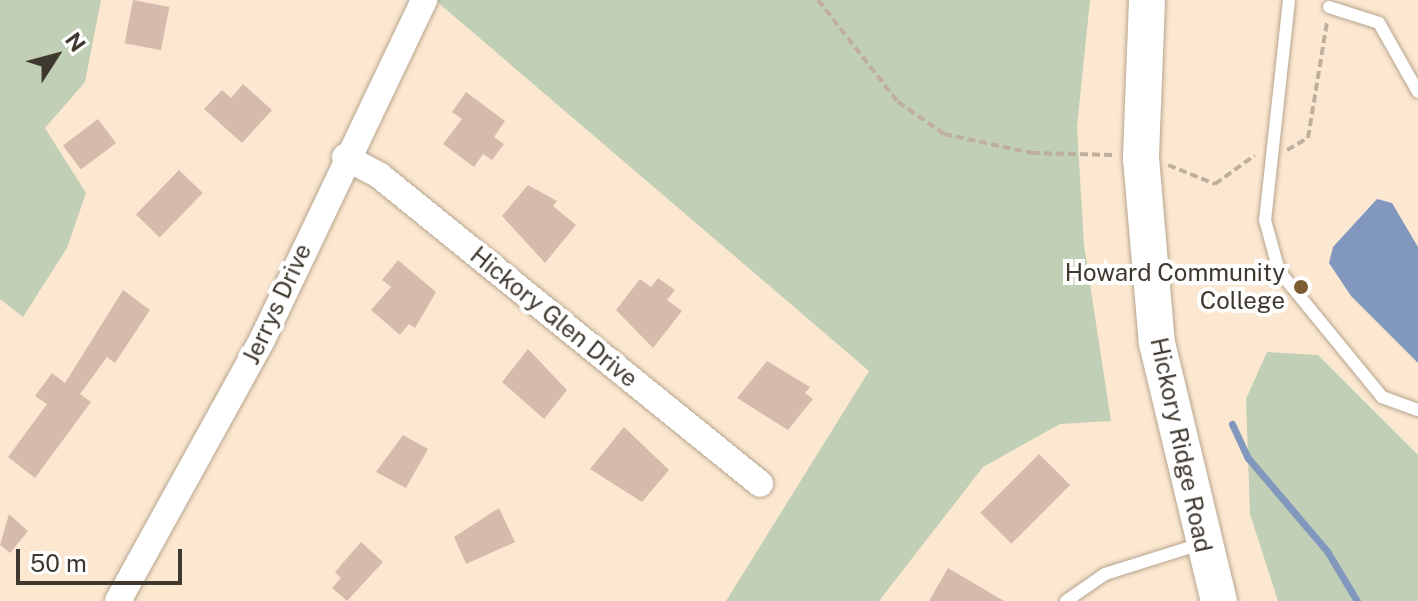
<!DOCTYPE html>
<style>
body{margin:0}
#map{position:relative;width:1418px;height:601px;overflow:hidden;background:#fce8d1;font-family:"Public Sans",sans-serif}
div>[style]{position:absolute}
.green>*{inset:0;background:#c0cfb5}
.water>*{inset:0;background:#8297bd}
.stream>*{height:7px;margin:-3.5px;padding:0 3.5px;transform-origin:3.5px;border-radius:3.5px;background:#8297bd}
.building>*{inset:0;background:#d6bbad;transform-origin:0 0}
.path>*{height:4px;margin-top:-2px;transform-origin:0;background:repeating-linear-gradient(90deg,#bfaf9d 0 8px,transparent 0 12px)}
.roads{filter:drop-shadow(0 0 2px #b7a58f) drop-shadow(0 0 2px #b7a58f)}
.lane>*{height:12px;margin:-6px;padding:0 6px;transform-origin:6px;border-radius:6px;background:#fff}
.street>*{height:26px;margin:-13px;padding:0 13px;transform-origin:13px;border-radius:13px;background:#fff}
.secondary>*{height:36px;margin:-18px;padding:0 18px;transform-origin:18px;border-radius:18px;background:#fff}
.dots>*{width:22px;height:22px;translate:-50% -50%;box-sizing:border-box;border:4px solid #fff;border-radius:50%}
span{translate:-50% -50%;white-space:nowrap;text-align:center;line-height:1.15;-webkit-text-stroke:8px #fff;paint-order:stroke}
.poi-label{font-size:24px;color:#3f382f}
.right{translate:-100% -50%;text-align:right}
.street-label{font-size:24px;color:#3f382f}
.north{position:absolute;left:16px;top:16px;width:80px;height:80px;-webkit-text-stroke:6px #fff;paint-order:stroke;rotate:54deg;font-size:22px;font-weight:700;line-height:32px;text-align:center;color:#3f382f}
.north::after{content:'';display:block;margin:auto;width:28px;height:36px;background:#3f382f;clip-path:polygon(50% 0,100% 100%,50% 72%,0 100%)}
.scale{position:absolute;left:16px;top:549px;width:166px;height:36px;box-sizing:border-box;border:4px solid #3f382f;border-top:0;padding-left:10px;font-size:24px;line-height:28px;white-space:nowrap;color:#3f382f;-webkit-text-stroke:6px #fff;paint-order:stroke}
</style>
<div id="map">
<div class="green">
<i style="clip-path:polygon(0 0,101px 0,85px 82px,45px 128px,86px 193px,67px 248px,23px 317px,0 299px)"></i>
<i style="clip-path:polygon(435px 0,1090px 0,1077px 127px,1084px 245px,1111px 421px,1060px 424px,983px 467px,879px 601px,726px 601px,869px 371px)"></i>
<i style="clip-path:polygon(1267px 352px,1318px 355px,1418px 455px,1418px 601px,1278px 601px,1250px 514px,1246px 399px)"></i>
</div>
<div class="water">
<i style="clip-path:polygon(1377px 199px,1392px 203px,1418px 247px,1418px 363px,1351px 296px,1329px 263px,1333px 247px)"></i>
</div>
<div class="stream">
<i style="left:1232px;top:424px;width:38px;rotate:65deg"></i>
<i style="left:1248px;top:458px;width:122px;rotate:49.7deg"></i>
<i style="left:1327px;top:551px;width:58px;rotate:59deg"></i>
</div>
<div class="building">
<i style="left:133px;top:0;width:37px;height:44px;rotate:11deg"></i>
<i style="clip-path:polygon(243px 84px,272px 110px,242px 143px,204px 109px,222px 90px,231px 98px)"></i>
<i style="clip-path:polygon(466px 92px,505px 121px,494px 137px,504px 144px,492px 160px,483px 154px,474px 167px,443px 144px,462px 119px,452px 112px)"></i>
<i style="left:98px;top:119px;width:30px;height:44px;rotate:53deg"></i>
<i style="left:179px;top:170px;width:33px;height:62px;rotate:44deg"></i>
<i style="clip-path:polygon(528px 185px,557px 201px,553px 206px,576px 225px,545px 263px,502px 216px)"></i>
<i style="clip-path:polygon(398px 260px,436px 292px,415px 328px,409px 324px,400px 335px,371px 310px,391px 287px,382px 280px)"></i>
<i style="clip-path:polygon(658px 278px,675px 290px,667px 300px,682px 311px,653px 348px,616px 310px,640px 279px,651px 287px)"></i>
<i style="clip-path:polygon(123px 290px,150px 310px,115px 363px,107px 357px,80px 394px,91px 402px,35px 478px,8px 457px,47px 404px,35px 396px,52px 373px,65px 383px)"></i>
<i style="clip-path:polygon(528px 349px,567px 390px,544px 419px,502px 382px)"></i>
<i style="clip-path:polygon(767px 361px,810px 387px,805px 393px,813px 399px,788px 430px,737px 398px)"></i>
<i style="clip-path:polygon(624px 427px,669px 470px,642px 502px,590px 469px)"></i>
<i style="clip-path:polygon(403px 435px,428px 449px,406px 488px,376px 472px)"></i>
<i style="left:1039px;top:454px;width:44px;height:83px;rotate:45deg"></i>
<i style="clip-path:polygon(499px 508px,515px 542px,466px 564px,454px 537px)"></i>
<i style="clip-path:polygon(9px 514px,28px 531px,10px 553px,0 545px)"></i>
<i style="clip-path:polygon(361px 542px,383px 562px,347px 601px,332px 588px,341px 578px,335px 572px)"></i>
<i style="clip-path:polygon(948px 568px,1004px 601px,929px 601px)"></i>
</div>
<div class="path">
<i style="left:818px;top:0;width:130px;rotate:51.9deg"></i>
<i style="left:898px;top:102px;width:56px;rotate:34.8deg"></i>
<i style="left:944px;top:134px;width:90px;rotate:12.2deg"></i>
<i style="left:1032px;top:153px;width:81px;rotate:1.4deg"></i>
<i style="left:1287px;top:150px;width:24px;rotate:-30deg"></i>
<i style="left:1308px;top:138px;width:118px;rotate:-80.7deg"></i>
<i style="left:1168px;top:165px;width:51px;rotate:22deg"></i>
<i style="left:1215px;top:184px;width:49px;rotate:-35.9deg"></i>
</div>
<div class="roads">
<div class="lane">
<i style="left:1289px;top:0;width:221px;rotate:96.2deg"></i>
<i style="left:1265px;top:220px;width:53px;rotate:74.6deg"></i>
<i style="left:1279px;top:271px;width:163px;rotate:50.7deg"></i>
<i style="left:1382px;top:397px;width:38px;rotate:20deg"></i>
<i style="left:1329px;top:7px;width:52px;rotate:17.7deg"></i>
<i style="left:1379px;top:23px;width:79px;rotate:60.5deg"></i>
<i style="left:1066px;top:601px;width:47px;rotate:-34.7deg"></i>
<i style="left:1105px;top:574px;width:101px;rotate:-17.4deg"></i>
</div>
<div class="street">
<i style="left:345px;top:157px;width:40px;rotate:28deg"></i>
<i style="left:380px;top:176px;width:489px;rotate:39deg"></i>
<i style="left:118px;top:601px;width:298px;rotate:-61.1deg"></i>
<i style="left:262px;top:340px;width:377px;rotate:-64.5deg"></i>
</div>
<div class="secondary">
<i style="left:1147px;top:0;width:158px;rotate:92.2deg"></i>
<i style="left:1141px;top:158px;width:186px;rotate:85.1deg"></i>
<i style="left:1157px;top:343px;width:265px;rotate:76.5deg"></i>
</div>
</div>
<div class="dots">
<i style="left:1301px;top:287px;background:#7b5f32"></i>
</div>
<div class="poi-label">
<span class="right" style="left:1285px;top:287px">Howard Community<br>College</span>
</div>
<div class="street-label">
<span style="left:277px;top:304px;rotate:-65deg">Jerrys Drive</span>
<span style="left:554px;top:317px;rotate:39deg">Hickory Glen Drive</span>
<span style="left:1181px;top:445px;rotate:78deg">Hickory Ridge Road</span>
</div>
<div class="north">N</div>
<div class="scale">50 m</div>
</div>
